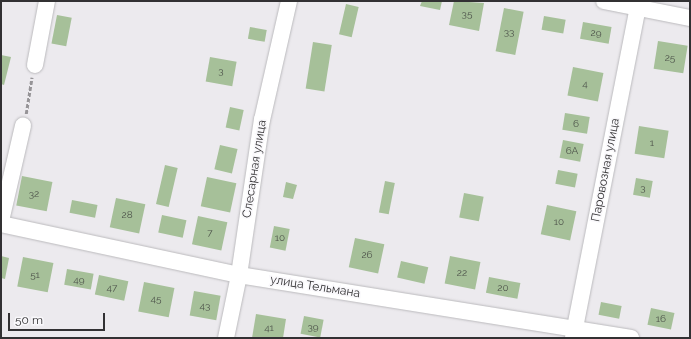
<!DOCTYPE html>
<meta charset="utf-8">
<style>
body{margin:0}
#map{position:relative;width:691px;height:339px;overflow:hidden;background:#eceaee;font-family:Raleway,sans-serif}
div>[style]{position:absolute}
.building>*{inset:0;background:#a6c099;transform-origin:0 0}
.path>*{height:2.5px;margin-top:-1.25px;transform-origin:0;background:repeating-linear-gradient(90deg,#969497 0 4px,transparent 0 6px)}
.roads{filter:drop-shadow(0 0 1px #bbbabd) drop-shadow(0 0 1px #bbbabd)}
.minor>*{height:16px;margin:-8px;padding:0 8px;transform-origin:8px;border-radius:8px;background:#fff}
span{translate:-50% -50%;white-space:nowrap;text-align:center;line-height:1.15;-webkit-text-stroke:3px #f9f8fb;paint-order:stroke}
.number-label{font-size:10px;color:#4f554c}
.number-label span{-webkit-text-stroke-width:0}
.street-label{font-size:12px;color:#323133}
.frame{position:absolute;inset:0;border:2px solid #323133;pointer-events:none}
.scale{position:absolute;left:8px;top:313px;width:97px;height:18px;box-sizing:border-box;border:2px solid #323133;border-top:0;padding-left:5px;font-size:12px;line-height:14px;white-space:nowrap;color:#323133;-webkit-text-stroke:3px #f9f8fb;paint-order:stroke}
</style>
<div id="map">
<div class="building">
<i style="clip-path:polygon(422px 1px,442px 1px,440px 10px,420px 6px)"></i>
<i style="clip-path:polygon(454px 1px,484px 3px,479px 31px,449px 25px)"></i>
<i style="left:346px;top:4px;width:13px;height:31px;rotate:13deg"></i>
<i style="left:504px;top:8px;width:20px;height:44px;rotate:11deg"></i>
<i style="left:57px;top:15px;width:15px;height:29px;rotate:11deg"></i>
<i style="left:544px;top:16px;width:22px;height:14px;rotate:10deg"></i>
<i style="left:583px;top:22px;width:29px;height:17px;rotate:10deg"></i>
<i style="left:250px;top:27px;width:17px;height:12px;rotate:10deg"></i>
<i style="left:658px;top:41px;width:30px;height:28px;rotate:9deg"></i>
<i style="left:313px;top:42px;width:19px;height:47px;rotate:9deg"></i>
<i style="clip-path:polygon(1px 55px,11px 57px,4px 85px,1px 84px)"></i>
<i style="left:210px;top:57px;width:27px;height:25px;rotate:10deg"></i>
<i style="left:573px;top:67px;width:31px;height:29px;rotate:11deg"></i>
<i style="left:230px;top:107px;width:14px;height:21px;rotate:12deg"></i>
<i style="left:565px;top:113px;width:25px;height:17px;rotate:9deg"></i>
<i style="left:639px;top:126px;width:30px;height:28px;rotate:9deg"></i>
<i style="left:563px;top:140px;width:21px;height:18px;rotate:11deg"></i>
<i style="left:220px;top:145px;width:18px;height:25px;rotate:13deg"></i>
<i style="left:165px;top:165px;width:13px;height:40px;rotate:13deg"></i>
<i style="left:558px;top:170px;width:20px;height:14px;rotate:11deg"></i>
<i style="left:22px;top:176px;width:31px;height:30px;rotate:11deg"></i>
<i style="left:207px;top:177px;width:30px;height:30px;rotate:12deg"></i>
<i style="left:636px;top:178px;width:17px;height:17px;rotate:10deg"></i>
<i style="left:385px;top:181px;width:10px;height:32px;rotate:11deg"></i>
<i style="clip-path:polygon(286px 182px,297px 185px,293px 199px,283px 197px)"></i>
<i style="left:464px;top:193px;width:20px;height:25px;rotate:11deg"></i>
<i style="left:116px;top:198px;width:30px;height:30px;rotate:12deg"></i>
<i style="left:72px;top:200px;width:26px;height:13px;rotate:11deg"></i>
<i style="left:547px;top:205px;width:30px;height:30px;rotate:12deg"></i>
<i style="left:162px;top:215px;width:25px;height:18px;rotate:12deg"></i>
<i style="left:198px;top:216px;width:30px;height:29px;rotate:12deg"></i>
<i style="left:274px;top:226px;width:16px;height:22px;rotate:11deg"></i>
<i style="left:355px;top:238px;width:30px;height:30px;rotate:12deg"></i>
<i style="clip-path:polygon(1px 256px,9px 258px,5px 279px,1px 278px)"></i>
<i style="left:450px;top:256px;width:31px;height:28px;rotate:11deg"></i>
<i style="left:23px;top:257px;width:31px;height:30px;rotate:11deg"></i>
<i style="left:401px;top:261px;width:28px;height:17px;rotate:13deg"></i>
<i style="left:67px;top:269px;width:27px;height:16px;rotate:10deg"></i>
<i style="left:99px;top:275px;width:30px;height:20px;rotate:12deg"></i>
<i style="left:489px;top:277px;width:32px;height:16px;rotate:11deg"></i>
<i style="left:144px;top:282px;width:31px;height:30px;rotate:11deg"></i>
<i style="left:194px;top:291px;width:27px;height:25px;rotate:10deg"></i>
<i style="left:601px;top:302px;width:21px;height:13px;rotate:11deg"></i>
<i style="left:651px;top:308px;width:24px;height:17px;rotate:12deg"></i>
<i style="clip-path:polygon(256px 314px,286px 319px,283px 338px,252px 338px)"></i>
<i style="left:304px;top:316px;width:20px;height:18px;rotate:11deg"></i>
</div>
<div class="path">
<i style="left:26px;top:114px;width:37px;rotate:-81deg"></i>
</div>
<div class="roads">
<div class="minor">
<i style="left:604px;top:1px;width:88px;rotate:11.2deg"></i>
<i style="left:35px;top:65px;width:65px;rotate:-79.4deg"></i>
<i style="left:1px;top:221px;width:98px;rotate:-77deg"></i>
<i style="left:1px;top:224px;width:243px;rotate:12.1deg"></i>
<i style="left:239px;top:275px;width:397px;rotate:9.1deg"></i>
<i style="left:226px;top:338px;width:64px;rotate:-78.3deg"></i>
<i style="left:239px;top:275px;width:157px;rotate:-81.6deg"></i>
<i style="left:262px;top:120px;width:122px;rotate:-77.2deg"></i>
<i style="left:573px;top:338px;width:343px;rotate:-78.9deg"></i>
</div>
</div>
<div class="number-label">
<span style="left:467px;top:14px">35</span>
<span style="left:509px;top:32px">33</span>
<span style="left:596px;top:33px">29</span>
<span style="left:670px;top:58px">25</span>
<span style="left:221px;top:71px">3</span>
<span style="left:585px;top:84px">4</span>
<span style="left:576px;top:124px">6</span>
<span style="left:652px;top:143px">1</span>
<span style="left:572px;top:151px">6А</span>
<span style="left:643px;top:188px">3</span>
<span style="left:34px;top:194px">32</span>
<span style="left:127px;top:215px">28</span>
<span style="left:559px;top:222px">10</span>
<span style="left:210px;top:233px">7</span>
<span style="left:280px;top:238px">10</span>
<span style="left:367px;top:255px">26</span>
<span style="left:462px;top:273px">22</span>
<span style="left:35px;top:275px">51</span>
<span style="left:79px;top:280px">49</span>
<span style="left:112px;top:288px">47</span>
<span style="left:503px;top:288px">20</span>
<span style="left:156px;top:299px">45</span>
<span style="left:205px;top:306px">43</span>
<span style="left:661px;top:319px">16</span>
<span style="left:313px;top:327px">39</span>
<span style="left:269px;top:328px">41</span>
</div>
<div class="street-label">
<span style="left:255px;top:169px;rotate:-81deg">Слесарная улица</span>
<span style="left:606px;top:170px;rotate:-79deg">Паровозная улица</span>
<span style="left:315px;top:287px;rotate:9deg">улица Тельмана</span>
</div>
<div class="frame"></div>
<div class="scale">50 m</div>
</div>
